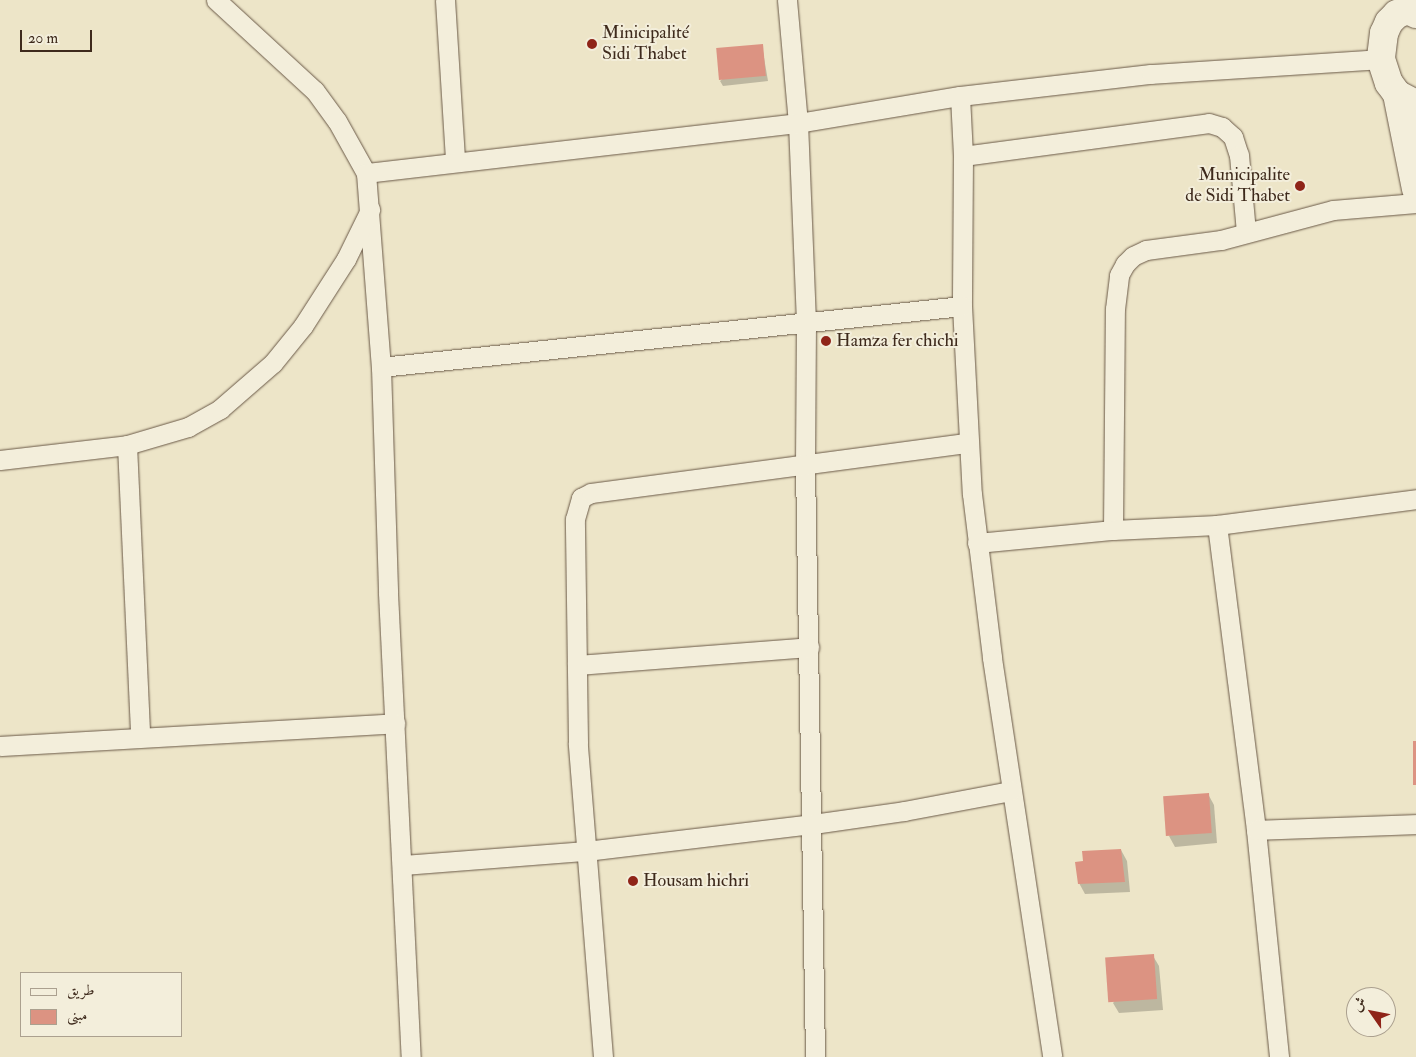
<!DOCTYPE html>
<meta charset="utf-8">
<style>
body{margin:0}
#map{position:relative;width:1416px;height:1057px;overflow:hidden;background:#ede5c8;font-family:"IM FELL Double Pica",Amiri,serif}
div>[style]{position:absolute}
.shadow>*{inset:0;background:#0003}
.building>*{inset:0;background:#dc9382;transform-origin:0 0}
.roads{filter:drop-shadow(0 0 1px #6a5947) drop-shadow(0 0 1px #6a5947)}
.street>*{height:19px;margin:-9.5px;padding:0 9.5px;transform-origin:9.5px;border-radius:9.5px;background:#f3eedb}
.secondary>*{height:28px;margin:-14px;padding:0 14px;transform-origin:14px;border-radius:14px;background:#f3eedb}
.dots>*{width:14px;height:14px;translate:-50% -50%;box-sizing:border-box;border:2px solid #f3eedb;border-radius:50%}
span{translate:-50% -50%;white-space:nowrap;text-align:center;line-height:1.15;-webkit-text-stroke:4px #f3eedb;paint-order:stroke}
.poi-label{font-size:18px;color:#3e2a1c}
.left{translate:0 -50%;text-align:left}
.right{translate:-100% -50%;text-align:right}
.legend{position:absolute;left:20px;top:972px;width:162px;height:65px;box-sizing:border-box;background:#f3eedb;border:1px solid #aba08f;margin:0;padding:6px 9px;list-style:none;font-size:15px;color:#3e2a1c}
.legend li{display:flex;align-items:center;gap:10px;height:25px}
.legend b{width:25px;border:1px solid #aba08f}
.north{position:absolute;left:1346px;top:987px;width:50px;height:50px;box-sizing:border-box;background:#f3eedb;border:1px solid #aba08f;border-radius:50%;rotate:303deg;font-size:14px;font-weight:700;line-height:20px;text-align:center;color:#3e2a1c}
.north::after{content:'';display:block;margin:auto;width:18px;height:22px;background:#8f2418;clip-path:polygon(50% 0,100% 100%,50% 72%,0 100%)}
.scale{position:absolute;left:20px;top:30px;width:72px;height:22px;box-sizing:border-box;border:2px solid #3e2a1c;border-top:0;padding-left:6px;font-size:15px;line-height:18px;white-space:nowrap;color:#3e2a1c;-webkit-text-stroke:4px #f3eedb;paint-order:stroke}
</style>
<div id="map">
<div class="shadow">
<i style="clip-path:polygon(762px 46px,768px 81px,723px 86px,720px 81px)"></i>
<i style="clip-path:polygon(1208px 794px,1214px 805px,1217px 843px,1175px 847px,1169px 836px)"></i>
<i style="clip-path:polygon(1121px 850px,1127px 861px,1130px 892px,1085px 894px,1079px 883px)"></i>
<i style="clip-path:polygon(1153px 956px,1159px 966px,1163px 1010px,1119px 1013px,1113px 1003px)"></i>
</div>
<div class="building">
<i style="left:763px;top:44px;width:32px;height:47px;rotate:85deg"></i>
<i style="left:1413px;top:741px;width:3px;height:44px"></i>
<i style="left:1209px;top:793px;width:40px;height:46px;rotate:86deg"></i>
<i style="clip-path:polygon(1121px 849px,1125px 882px,1078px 884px,1075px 862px,1083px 861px,1082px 851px)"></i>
<i style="left:1154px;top:954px;width:45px;height:49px;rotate:86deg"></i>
</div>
<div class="roads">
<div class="street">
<i style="left:216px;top:0;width:134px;rotate:42.6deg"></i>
<i style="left:315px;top:91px;width:37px;rotate:54deg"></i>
<i style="left:337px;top:121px;width:60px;rotate:60.9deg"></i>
<i style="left:366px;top:173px;width:195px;rotate:85.6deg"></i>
<i style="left:381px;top:367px;width:226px;rotate:88.2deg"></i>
<i style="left:388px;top:593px;width:465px;rotate:87.2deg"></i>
<i style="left:445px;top:0;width:160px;rotate:86.4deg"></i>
<i style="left:787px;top:0;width:123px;rotate:84.9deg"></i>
<i style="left:798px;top:123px;width:199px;rotate:87.7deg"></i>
<i style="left:806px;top:322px;width:144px;rotate:90.4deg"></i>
<i style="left:805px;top:466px;width:591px;rotate:89.03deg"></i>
<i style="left:960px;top:96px;width:60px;rotate:87.1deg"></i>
<i style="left:963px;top:156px;width:150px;rotate:90.4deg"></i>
<i style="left:962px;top:306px;width:188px;rotate:87deg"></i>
<i style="left:972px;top:494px;width:165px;rotate:83deg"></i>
<i style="left:992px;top:658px;width:403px;rotate:81.4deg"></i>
<i style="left:963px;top:156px;width:248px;rotate:-7.6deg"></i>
<i style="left:1209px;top:123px;width:14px;rotate:17deg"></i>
<i style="left:1222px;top:127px;width:15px;rotate:42deg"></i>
<i style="left:1233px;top:137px;width:19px;rotate:72deg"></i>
<i style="left:1239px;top:155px;width:77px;rotate:84.8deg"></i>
<i style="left:366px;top:173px;width:435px;rotate:-6.6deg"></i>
<i style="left:798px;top:123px;width:164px;rotate:-9.5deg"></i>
<i style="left:960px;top:96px;width:192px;rotate:-6.6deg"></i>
<i style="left:1151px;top:74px;width:230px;rotate:-3.7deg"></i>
<i style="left:381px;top:367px;width:584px;rotate:-5.99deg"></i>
<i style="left:127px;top:445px;width:291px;rotate:87.4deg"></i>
<i style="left:0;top:460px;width:128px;rotate:-6.7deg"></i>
<i style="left:127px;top:445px;width:64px;rotate:-16.4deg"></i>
<i style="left:188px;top:427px;width:37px;rotate:-29deg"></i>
<i style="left:220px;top:409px;width:70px;rotate:-41deg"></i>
<i style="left:273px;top:363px;width:48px;rotate:-51deg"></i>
<i style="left:303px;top:326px;width:80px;rotate:-57.3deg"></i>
<i style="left:346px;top:259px;width:55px;rotate:-63.9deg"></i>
<i style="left:1217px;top:525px;width:307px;rotate:82.7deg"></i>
<i style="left:1256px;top:830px;width:228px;rotate:84.2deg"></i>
<i style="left:1113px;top:530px;width:221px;rotate:-89.5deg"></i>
<i style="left:1115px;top:309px;width:34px;rotate:-83deg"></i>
<i style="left:1119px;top:275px;width:13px;rotate:-61deg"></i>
<i style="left:1125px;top:264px;width:11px;rotate:-45deg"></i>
<i style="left:1133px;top:256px;width:14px;rotate:-25deg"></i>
<i style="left:1146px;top:250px;width:76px;rotate:-7.6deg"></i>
<i style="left:1221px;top:240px;width:116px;rotate:-15deg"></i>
<i style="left:1333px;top:210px;width:83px;rotate:-4.8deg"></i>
<i style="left:977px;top:543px;width:137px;rotate:-5.5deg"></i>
<i style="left:1113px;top:530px;width:104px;rotate:-2.8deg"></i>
<i style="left:1217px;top:525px;width:201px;rotate:-7.4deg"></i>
<i style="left:577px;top:665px;width:233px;rotate:-4.4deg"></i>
<i style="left:0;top:746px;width:396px;rotate:-3.3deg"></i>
<i style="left:1256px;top:830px;width:160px;rotate:-2.1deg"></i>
<i style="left:403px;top:865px;width:184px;rotate:-4.4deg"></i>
<i style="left:586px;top:851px;width:229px;rotate:-6.8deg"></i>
<i style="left:813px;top:824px;width:92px;rotate:-8.1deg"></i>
<i style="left:904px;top:811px;width:109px;rotate:-10.6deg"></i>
<i style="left:603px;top:1057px;width:315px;rotate:-94.6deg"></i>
<i style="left:578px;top:743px;width:224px;rotate:-90.8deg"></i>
<i style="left:575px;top:519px;width:22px;rotate:-74deg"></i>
<i style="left:581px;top:498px;width:11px;rotate:-27deg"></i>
<i style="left:591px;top:493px;width:380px;rotate:-7.6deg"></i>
</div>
<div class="secondary">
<i style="left:1416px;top:14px;width:9px;rotate:-153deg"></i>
<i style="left:1408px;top:10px;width:12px;rotate:160deg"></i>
<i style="left:1397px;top:14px;width:11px;rotate:135deg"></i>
<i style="left:1389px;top:22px;width:12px;rotate:114deg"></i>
<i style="left:1384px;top:33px;width:26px;rotate:97deg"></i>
<i style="left:1381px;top:59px;width:25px;rotate:72deg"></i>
<i style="left:1389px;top:83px;width:14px;rotate:54deg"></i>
<i style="left:1397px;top:94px;width:21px;rotate:28deg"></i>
<i style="left:1397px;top:94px;width:97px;rotate:78.7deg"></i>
</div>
</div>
<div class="dots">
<i style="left:592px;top:44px;background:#8f2418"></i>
<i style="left:1300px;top:186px;background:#8f2418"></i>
<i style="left:826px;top:341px;background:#8f2418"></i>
<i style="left:633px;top:881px;background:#8f2418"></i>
</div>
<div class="poi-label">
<span class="left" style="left:602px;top:44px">Minicipalité<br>Sidi Thabet</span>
<span class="right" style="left:1290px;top:186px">Municipalite<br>de Sidi Thabet</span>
<span class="left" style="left:836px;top:341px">Hamza fer chichi</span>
<span class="left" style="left:643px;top:881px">Housam hichri</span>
</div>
<ul class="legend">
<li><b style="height:6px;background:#f3eedb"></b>طريق</li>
<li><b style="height:14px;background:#dc9382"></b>مبنى</li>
</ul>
<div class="north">ش</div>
<div class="scale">20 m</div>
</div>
